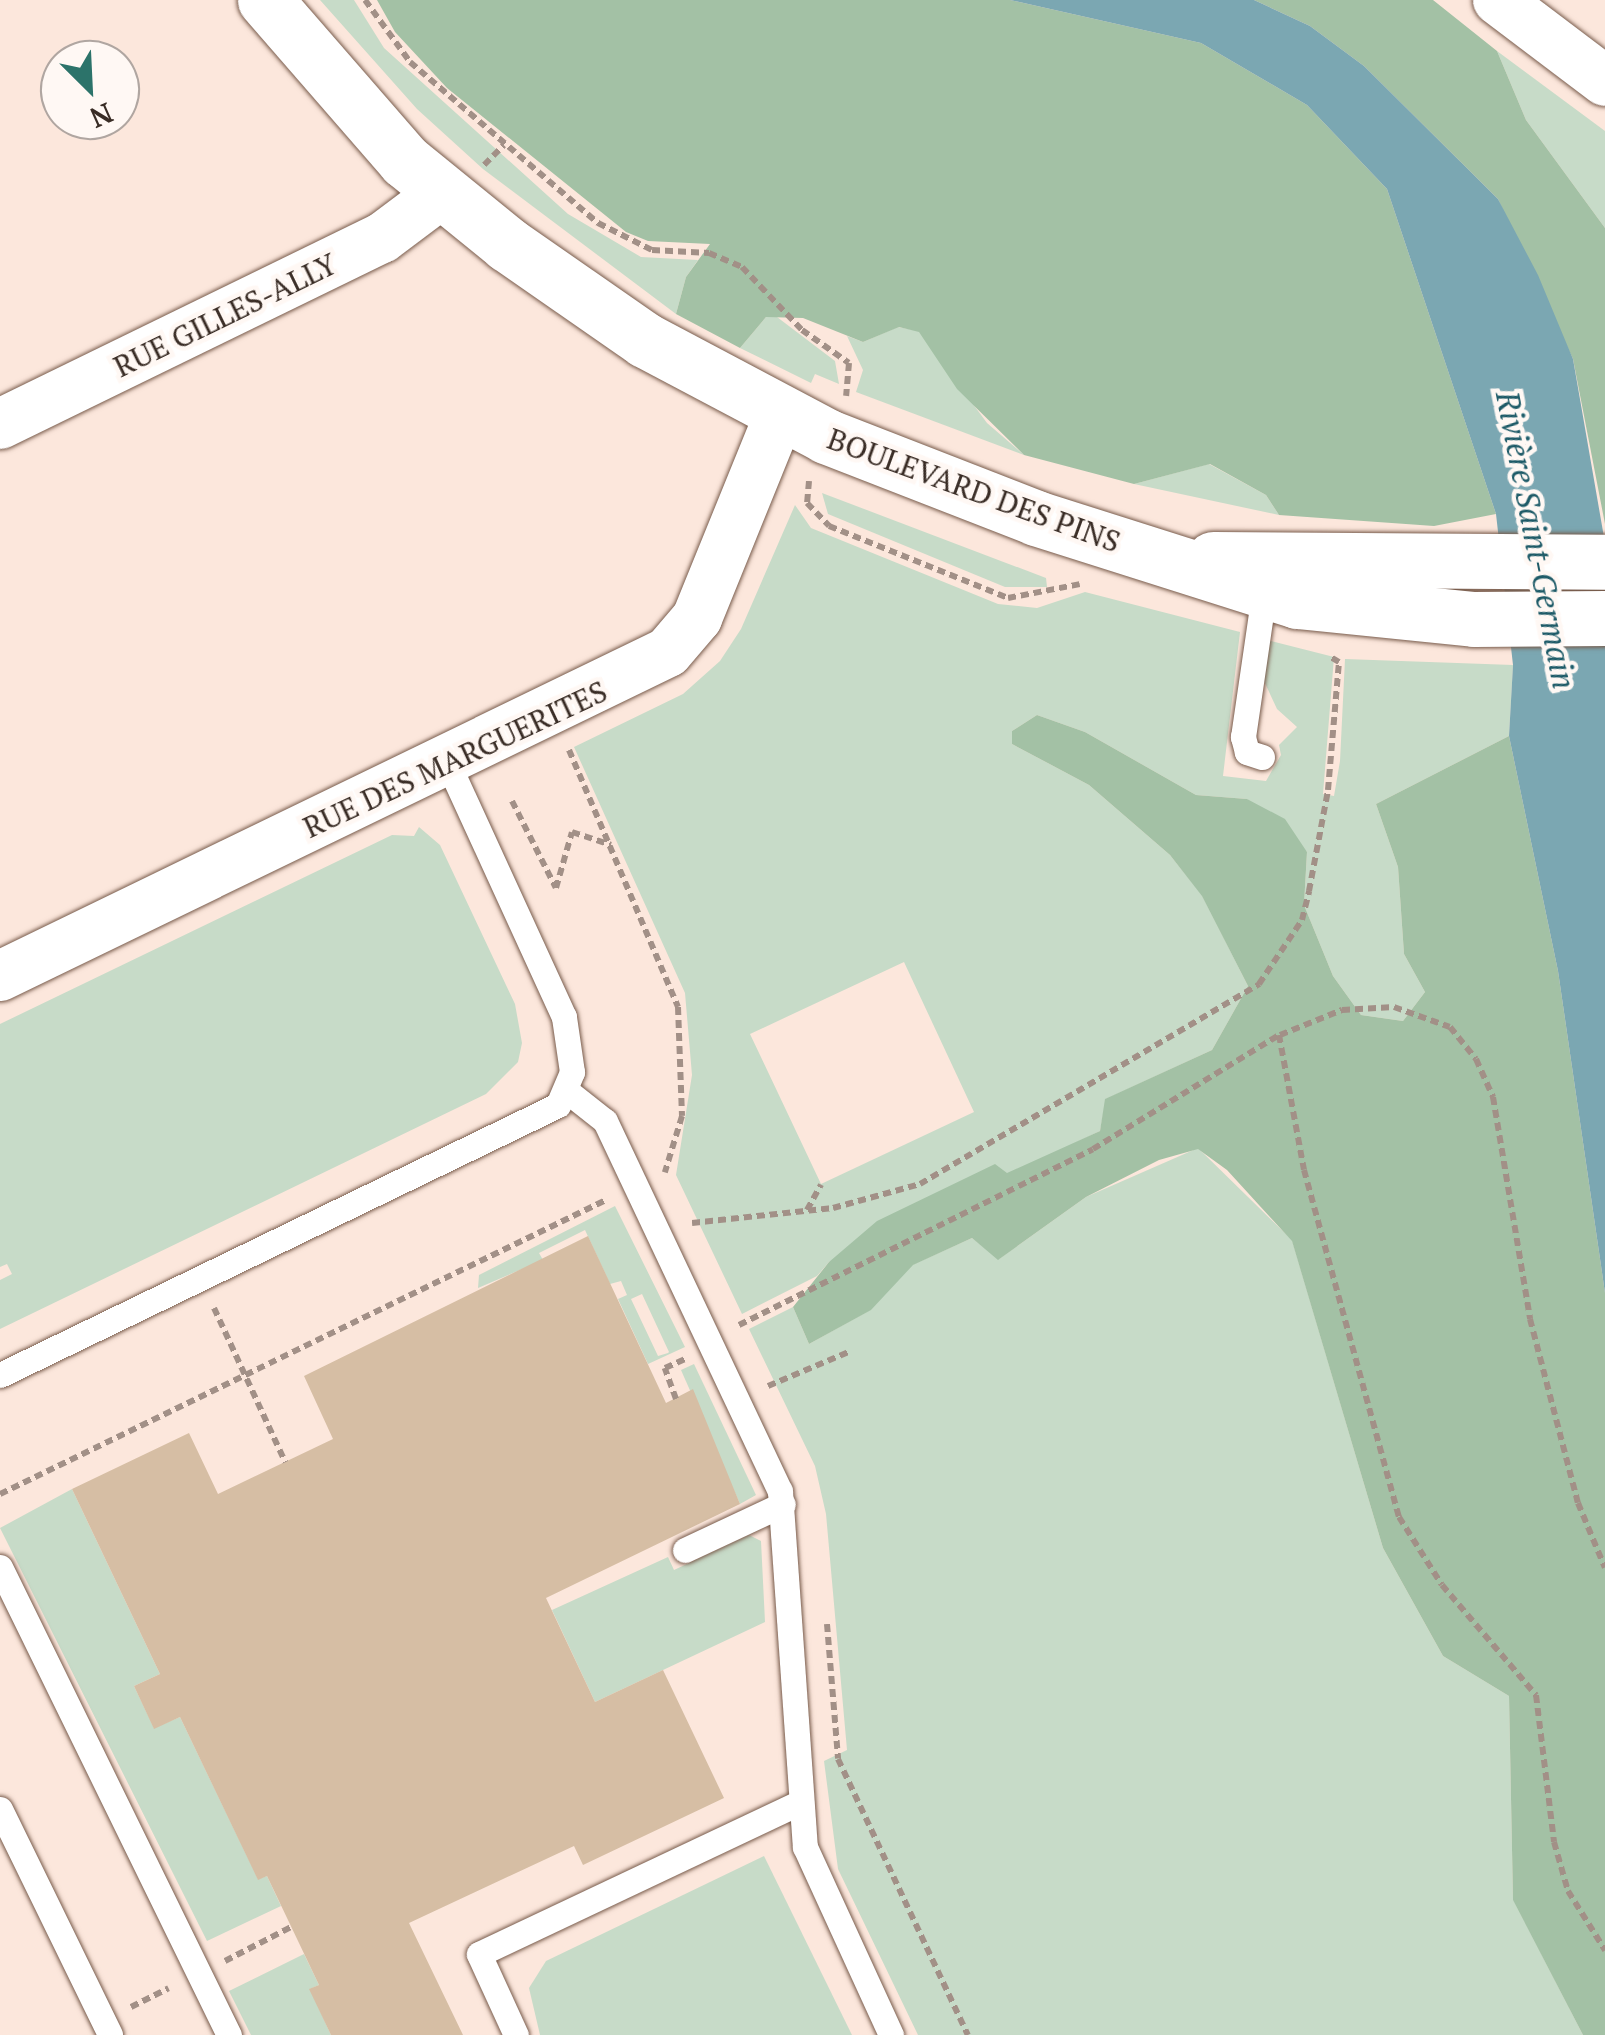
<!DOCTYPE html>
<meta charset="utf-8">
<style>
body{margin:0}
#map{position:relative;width:1605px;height:2035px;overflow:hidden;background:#fce7dc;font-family:"PT Serif",serif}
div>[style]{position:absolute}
.green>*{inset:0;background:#c7dbc8}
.forest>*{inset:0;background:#a3c1a5}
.water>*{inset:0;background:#7ba7b2}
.building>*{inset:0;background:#d6bea4}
.path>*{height:6px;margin-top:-3px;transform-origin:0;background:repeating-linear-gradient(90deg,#a29087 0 8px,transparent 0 13px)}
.roads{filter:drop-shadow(0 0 2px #785b4b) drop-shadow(0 0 2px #785b4b)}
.service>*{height:25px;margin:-12.5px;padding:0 12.5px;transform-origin:12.5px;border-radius:12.5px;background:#fff}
.minor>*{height:50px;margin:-25px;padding:0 25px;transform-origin:25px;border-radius:25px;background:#fff}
.tertiary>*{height:55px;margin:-27.5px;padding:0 27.5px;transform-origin:27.5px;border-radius:27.5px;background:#fff}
span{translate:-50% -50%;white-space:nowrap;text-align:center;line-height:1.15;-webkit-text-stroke:9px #fff8f4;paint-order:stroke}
.street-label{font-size:30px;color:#392c25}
.water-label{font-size:32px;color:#1d5a67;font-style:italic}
.north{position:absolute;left:40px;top:40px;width:100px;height:100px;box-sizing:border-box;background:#fff8f4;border:2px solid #b0a6a1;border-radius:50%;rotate:156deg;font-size:28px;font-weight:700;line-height:40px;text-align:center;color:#392c25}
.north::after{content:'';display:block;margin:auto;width:35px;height:45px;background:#2c736a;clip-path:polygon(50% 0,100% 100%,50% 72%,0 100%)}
</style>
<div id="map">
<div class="green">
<i style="clip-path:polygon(320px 0,354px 0,384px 48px,568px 214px,641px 257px,698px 260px,686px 277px,676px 314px,483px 169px,417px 109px)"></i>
<i style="clip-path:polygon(1497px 51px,1605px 131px,1605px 228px,1526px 120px)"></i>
<i style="clip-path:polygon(766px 317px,777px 317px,835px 361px,839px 384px,815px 374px,811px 383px,740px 348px)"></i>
<i style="clip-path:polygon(898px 327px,919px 331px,987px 423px,1024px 455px,856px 392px,863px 370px,847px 336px,863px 342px)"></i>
<i style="clip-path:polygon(1209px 464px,1266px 495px,1279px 515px,1134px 484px)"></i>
<i style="clip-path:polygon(822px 493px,1046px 578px,1047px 587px,1005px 587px,828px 514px)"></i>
<i style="clip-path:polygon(evenodd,795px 505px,811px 528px,998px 604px,1037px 608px,1085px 592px,1240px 632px,1223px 776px,1266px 781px,1281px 755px,1279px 745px,1297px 727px,1277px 709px,1264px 681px,1267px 640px,1334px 657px,1323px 794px,1334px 796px,1340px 761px,1345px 659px,1513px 665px,1509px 736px,1376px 804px,1398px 867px,1404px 954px,1425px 992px,1403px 1021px,1361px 1015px,1333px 976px,1304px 905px,1307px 852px,1247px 799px,1196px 795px,1085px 732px,1037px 715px,1012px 731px,1012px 744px,1089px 785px,1170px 855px,1202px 895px,1248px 986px,1212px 1050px,1106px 1099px,1100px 1131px,829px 1262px,817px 1276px,742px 1314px,676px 1175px,692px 1075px,685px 993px,574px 747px,683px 694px,720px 661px,741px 629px,795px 505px,904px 962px,974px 1112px,821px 1184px,750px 1034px,904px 962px)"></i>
<i style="clip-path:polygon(419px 827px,440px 845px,515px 1004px,522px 1043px,518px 1062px,486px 1094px,0 1329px,0 1280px,12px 1274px,7px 1264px,0 1267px,0 1024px,392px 835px,414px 836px)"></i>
<i style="clip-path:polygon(1198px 1148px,1292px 1240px,1383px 1548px,1443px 1656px,1509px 1696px,1513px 1899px,1583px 2035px,918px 2035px,838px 1869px,824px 1761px,847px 1750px,826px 1514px,815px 1466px,749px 1329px,793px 1307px,809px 1344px,870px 1310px,912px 1265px,972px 1238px,999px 1259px,1086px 1197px)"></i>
<i style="clip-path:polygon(evenodd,615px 1206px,685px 1347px,648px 1364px,618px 1299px,627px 1295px,621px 1281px,610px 1284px,585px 1230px,539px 1253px,543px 1260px,478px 1288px,479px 1275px,615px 1206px,642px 1294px,669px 1352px,668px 1353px,658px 1356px,631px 1299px,642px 1294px)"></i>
<i style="clip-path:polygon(694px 1364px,756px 1495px,740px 1504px,681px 1370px)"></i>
<i style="clip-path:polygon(72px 1489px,160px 1674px,134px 1686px,154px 1728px,180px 1717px,258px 1879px,267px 1876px,281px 1906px,207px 1941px,0 1528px)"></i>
<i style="clip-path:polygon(749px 1535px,761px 1541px,765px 1622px,595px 1702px,552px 1610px,668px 1557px,674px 1570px)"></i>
<i style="clip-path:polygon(764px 1856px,852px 2035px,540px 2035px,529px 1988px,546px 1961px)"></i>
<i style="clip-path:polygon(304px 1954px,319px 1985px,310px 1989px,331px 2035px,251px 2035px,229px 1991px)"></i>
</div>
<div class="forest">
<i style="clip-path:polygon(377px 0,1010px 0,1201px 43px,1307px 105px,1387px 189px,1496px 514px,1434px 526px,1279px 515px,1266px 495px,1210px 464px,1134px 484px,1024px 455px,957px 389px,919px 332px,899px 327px,863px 342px,803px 318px,766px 317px,740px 348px,676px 314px,686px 277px,710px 244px,648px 241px,626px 232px,447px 88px,395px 32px)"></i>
<i style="clip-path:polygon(1254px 0,1433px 0,1497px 51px,1526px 120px,1605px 228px,1605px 524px,1573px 359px,1498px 199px,1364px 66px,1310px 26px)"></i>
<i style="clip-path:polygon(1037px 715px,1085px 732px,1196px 795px,1247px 799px,1285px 819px,1307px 852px,1304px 905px,1333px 976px,1361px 1015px,1403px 1021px,1425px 992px,1404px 954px,1398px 867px,1376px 804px,1509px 736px,1558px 971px,1605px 1293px,1605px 2035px,1583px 2035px,1513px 1900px,1509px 1696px,1443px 1656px,1383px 1548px,1292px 1241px,1227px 1170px,1198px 1149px,1159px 1160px,1086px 1197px,998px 1260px,972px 1238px,913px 1265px,871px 1310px,809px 1344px,793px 1307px,829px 1262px,877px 1221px,995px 1164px,1007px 1173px,1100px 1131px,1105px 1099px,1212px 1050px,1248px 986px,1202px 896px,1170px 855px,1089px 785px,1012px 744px,1012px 731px)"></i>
</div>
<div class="water">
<i style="clip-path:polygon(1010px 0,1254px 0,1310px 26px,1364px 66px,1498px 199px,1538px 275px,1573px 359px,1605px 543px,1605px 1293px,1558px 971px,1509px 736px,1513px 665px,1496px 514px,1387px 189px,1307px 105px,1201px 43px)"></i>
</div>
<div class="building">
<i style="clip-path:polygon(588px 1236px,666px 1403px,693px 1389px,740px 1504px,546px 1598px,595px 1702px,663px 1670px,724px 1798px,583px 1865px,574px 1846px,409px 1923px,463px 2035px,331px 2035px,309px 1989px,319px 1985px,267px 1876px,258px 1880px,180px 1717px,154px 1729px,134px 1686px,160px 1674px,72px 1489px,189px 1433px,218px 1494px,333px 1439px,304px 1376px)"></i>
</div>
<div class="path">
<i style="left:365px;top:0;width:77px;rotate:54deg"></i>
<i style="left:410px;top:62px;width:248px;rotate:40.6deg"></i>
<i style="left:598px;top:223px;width:60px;rotate:26.6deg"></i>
<i style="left:652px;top:250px;width:57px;rotate:3deg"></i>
<i style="left:709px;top:253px;width:36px;rotate:23deg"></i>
<i style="left:742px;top:267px;width:87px;rotate:46.4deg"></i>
<i style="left:802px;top:330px;width:57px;rotate:35.1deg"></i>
<i style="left:849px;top:363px;width:33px;rotate:95deg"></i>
<i style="left:484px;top:165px;width:28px;rotate:-45deg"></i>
<i style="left:809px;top:481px;width:22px;rotate:95deg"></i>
<i style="left:807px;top:503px;width:32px;rotate:46deg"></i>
<i style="left:829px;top:526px;width:193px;rotate:21.9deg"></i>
<i style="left:1008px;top:598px;width:73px;rotate:-11deg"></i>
<i style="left:569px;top:750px;width:279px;rotate:67deg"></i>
<i style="left:678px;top:1007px;width:109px;rotate:87.9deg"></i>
<i style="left:682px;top:1116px;width:59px;rotate:106.9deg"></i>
<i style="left:512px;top:801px;width:97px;rotate:63.2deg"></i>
<i style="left:556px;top:888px;width:58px;rotate:-74.1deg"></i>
<i style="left:572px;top:832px;width:41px;rotate:18.4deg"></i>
<i style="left:1280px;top:1035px;width:67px;rotate:-22deg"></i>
<i style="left:1342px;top:1010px;width:52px;rotate:-3.3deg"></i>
<i style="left:1394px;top:1007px;width:59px;rotate:19.7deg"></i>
<i style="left:1450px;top:1027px;width:41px;rotate:50.9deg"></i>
<i style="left:1476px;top:1059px;width:42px;rotate:65.9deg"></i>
<i style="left:1493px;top:1097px;width:225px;rotate:80.5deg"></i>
<i style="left:1530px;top:1319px;width:190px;rotate:75.4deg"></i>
<i style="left:1578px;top:1503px;width:70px;rotate:67.4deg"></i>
<i style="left:807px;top:1210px;width:29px;rotate:-61deg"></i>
<i style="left:692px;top:1223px;width:142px;rotate:-6.1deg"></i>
<i style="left:833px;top:1208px;width:90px;rotate:-15.4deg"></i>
<i style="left:920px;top:1184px;width:394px;rotate:-30.5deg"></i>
<i style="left:1259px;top:984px;width:77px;rotate:-56.1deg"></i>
<i style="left:1302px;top:920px;width:30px;rotate:-76deg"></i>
<i style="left:1309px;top:891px;width:103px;rotate:-79.3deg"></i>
<i style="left:1328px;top:790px;width:128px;rotate:-85.1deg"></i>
<i style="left:1339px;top:662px;width:12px;rotate:-149deg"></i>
<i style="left:214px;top:1308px;width:170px;rotate:65.2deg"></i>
<i style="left:739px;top:1325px;width:395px;rotate:-26.4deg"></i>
<i style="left:1093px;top:1149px;width:218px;rotate:-31.5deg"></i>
<i style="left:1279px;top:1035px;width:137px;rotate:79.5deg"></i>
<i style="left:1304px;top:1170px;width:360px;rotate:74.7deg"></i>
<i style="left:1399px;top:1517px;width:80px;rotate:57.7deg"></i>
<i style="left:1442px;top:1585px;width:145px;rotate:49.5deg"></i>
<i style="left:1536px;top:1695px;width:148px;rotate:83deg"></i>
<i style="left:1554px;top:1842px;width:51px;rotate:74.1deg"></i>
<i style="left:1568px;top:1891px;width:70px;rotate:57.9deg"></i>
<i style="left:768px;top:1386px;width:90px;rotate:-22.9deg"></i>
<i style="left:676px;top:1399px;width:33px;rotate:-110deg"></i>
<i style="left:665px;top:1368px;width:22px;rotate:-24deg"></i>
<i style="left:0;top:1494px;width:674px;rotate:-25.88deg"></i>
<i style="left:827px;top:1624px;width:135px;rotate:85.3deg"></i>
<i style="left:838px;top:1759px;width:305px;rotate:64.8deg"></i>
<i style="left:225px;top:1961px;width:74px;rotate:-27.3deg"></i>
<i style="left:131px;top:2007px;width:42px;rotate:-26.6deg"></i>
</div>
<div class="roads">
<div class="service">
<i style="left:1262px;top:757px;width:16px;rotate:-162deg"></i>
<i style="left:1247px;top:752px;width:16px;rotate:-105deg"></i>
<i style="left:1243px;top:737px;width:152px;rotate:-81.7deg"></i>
<i style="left:567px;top:1091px;width:48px;rotate:38.3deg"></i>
<i style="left:605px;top:1121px;width:409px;rotate:64.7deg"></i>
<i style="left:780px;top:1491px;width:357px;rotate:86deg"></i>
<i style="left:805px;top:1847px;width:207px;rotate:65.4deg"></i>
<i style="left:0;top:1375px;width:620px;rotate:-25.82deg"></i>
<i style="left:558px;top:1105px;width:36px;rotate:-67deg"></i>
<i style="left:572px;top:1072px;width:56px;rotate:-98.3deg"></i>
<i style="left:564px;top:1017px;width:281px;rotate:-114.6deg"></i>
<i style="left:685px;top:1550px;width:108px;rotate:-25.1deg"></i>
<i style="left:0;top:1567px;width:521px;rotate:63.93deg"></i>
<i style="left:0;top:1809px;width:251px;rotate:64deg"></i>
<i style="left:516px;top:2035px;width:89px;rotate:-114.6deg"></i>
<i style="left:479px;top:1954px;width:355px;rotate:-25.3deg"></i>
</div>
<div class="minor">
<i style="left:1498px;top:0;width:134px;rotate:37.1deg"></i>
<i style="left:0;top:424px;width:425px;rotate:-26deg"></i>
<i style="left:382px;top:238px;width:75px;rotate:-36.9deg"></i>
<i style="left:0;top:976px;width:742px;rotate:-25.87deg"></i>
<i style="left:668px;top:652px;width:45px;rotate:-49.5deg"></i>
<i style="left:697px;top:618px;width:220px;rotate:-67.9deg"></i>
</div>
<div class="tertiary">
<i style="left:265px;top:0;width:213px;rotate:49deg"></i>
<i style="left:405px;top:161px;width:132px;rotate:39.1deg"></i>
<i style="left:507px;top:244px;width:168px;rotate:34.8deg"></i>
<i style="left:645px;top:340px;width:205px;rotate:27.9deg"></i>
<i style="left:826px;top:436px;width:225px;rotate:21.3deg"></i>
<i style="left:1036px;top:518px;width:274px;rotate:17.6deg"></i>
<i style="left:1297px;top:601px;width:178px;rotate:5.8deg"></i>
<i style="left:1474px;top:619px;width:131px;rotate:-0.4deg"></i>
<i style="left:1213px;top:559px;width:392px;rotate:0.4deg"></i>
</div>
</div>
<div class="street-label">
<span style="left:225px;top:315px;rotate:-26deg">RUE GILLES-ALLY</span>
<span style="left:974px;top:490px;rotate:20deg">BOULEVARD DES PINS</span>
<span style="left:455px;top:759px;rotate:-25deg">RUE DES MARGUERITES</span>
</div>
<div class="water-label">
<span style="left:1536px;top:540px;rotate:79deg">Rivière Saint-Germain</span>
</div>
<div class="north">N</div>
</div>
